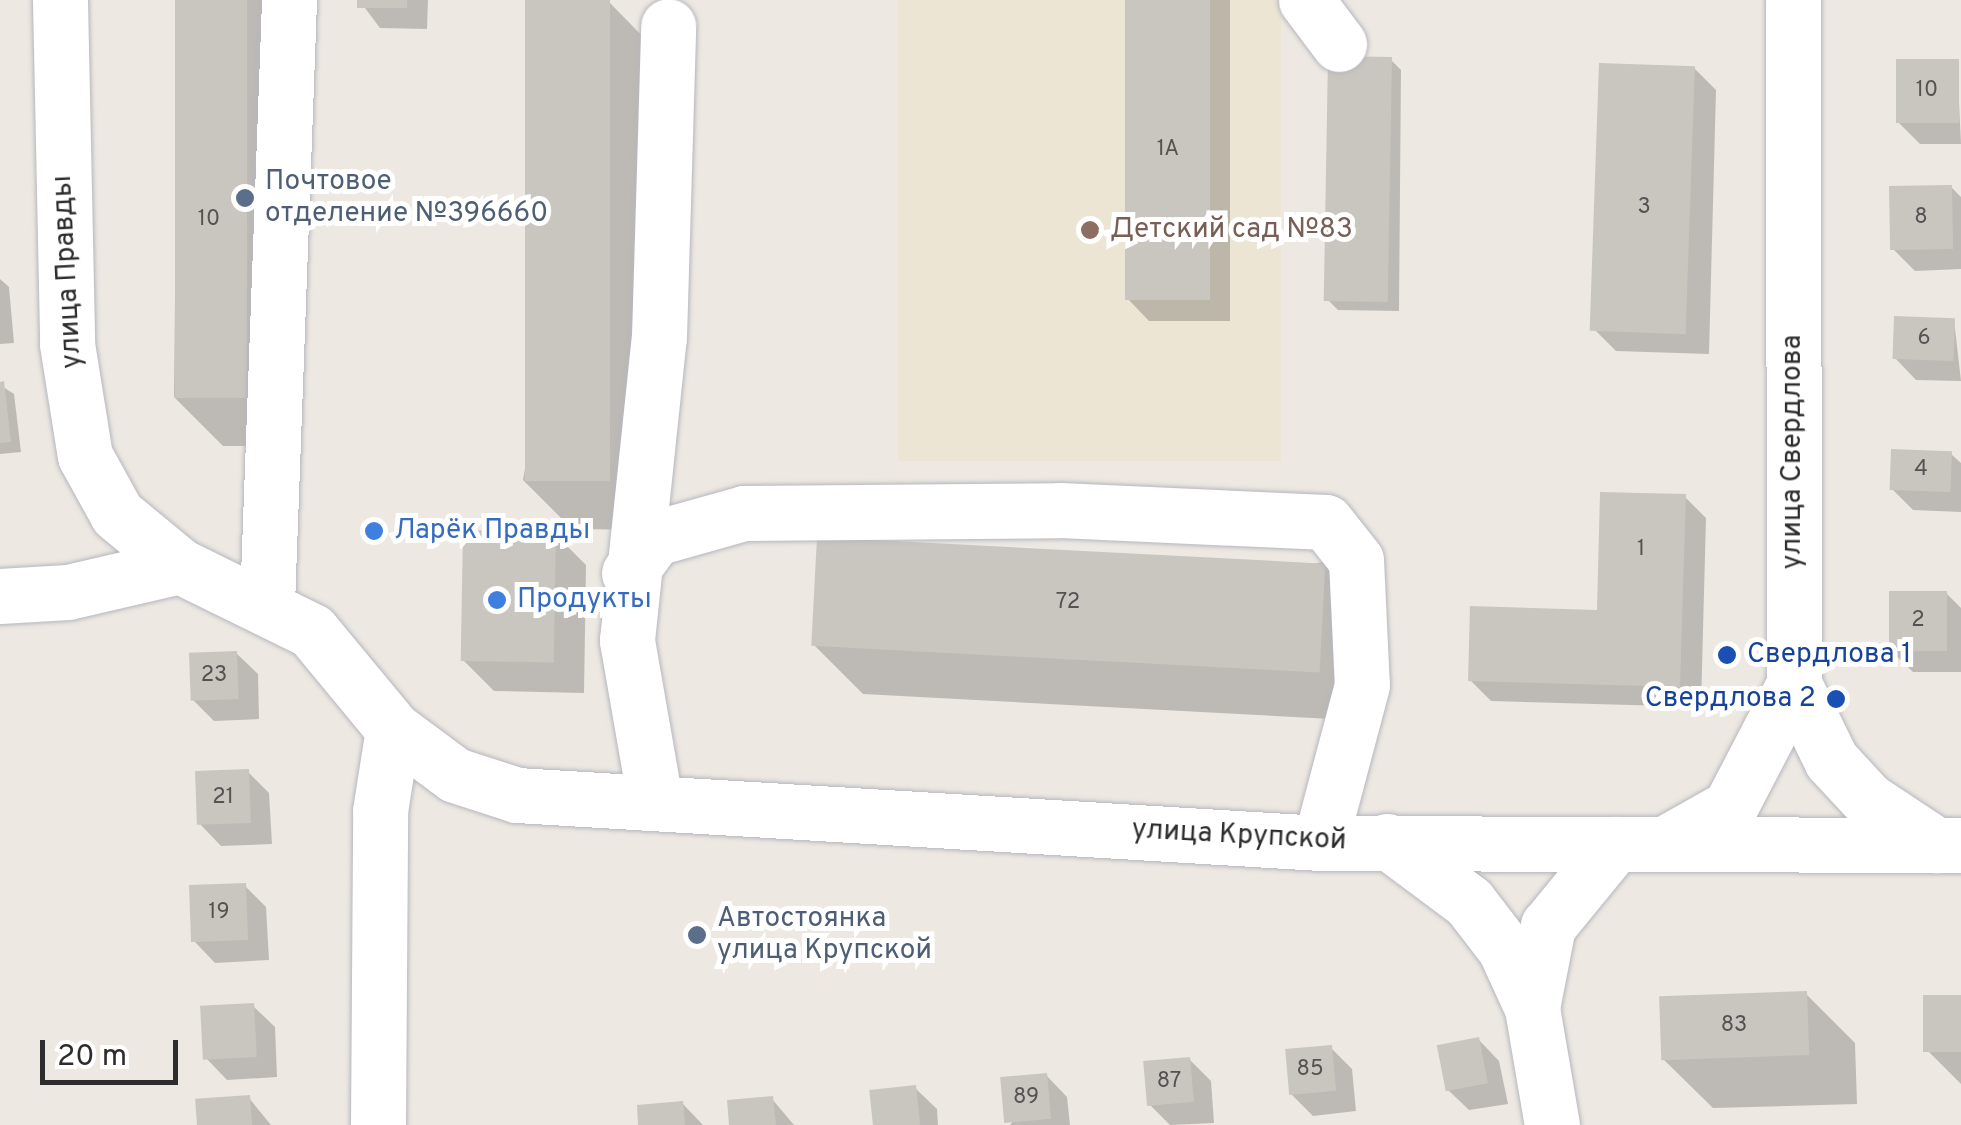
<!DOCTYPE html>
<meta charset="utf-8">
<style>
body{margin:0}
#map{position:relative;width:1961px;height:1125px;overflow:hidden;background:#ede8e2;font-family:Overpass,sans-serif}
div>[style]{position:absolute}
.education>*{inset:0;background:#ece5d4;transform-origin:0 0}
.shadow>*{inset:0;background:#0003}
.building>*{inset:0;background:#c9c6c0;transform-origin:0 0}
.roads{filter:drop-shadow(0 0 2px #b5b7bf) drop-shadow(0 0 2px #b5b7bf)}
.minor>*{height:55px;margin:-27.5px;padding:0 27.5px;transform-origin:27.5px;border-radius:27.5px;background:#fff}
.dots>*{width:28px;height:28px;translate:-50% -50%;box-sizing:border-box;border:5px solid #fff;border-radius:50%}
span{translate:-50% -50%;white-space:nowrap;text-align:center;line-height:1.15;-webkit-text-stroke:10px #fff;paint-order:stroke}
.number-label{font-size:22px;color:#545352}
.number-label span{-webkit-text-stroke-width:0}
.service-label{font-size:28px;color:#4e5e75}
.left{translate:0 -50%;text-align:left}
.education-label{font-size:28px;color:#785e54}
.street-label{font-size:28px;color:#2d2d2d}
.shop-label{font-size:28px;color:#366cbe}
.transit-label{font-size:28px;color:#164399}
.right{translate:-100% -50%;text-align:right}
.scale{position:absolute;left:40px;top:1040px;width:138px;height:45px;box-sizing:border-box;border:5px solid #2d2d2d;border-top:0;padding-left:12px;font-size:30px;line-height:35px;white-space:nowrap;color:#2d2d2d;-webkit-text-stroke:8px #fff;paint-order:stroke}
</style>
<div id="map">
<div class="education">
<i style="left:898px;top:0;width:383px;height:461px"></i>
</div>
<div class="shadow">
<i style="clip-path:polygon(178px 0,295px 0,291px 446px,223px 446px,174px 397px)"></i>
<i style="clip-path:polygon(359px 0,428px 0,427px 29px,380px 28px)"></i>
<i style="clip-path:polygon(1128px 0,1230px 0,1230px 321px,1149px 321px,1128px 299px)"></i>
<i style="clip-path:polygon(609px 2px,658px 52px,655px 530px,572px 529px,523px 480px)"></i>
<i style="clip-path:polygon(1391px 60px,1401px 70px,1399px 311px,1338px 310px,1328px 300px)"></i>
<i style="clip-path:polygon(1957px 61px,1961px 144px,1920px 144px,1898px 122px)"></i>
<i style="clip-path:polygon(1694px 68px,1716px 90px,1709px 354px,1616px 351px,1595px 330px)"></i>
<i style="clip-path:polygon(1951px 187px,1961px 197px,1961px 269px,1915px 271px,1893px 249px)"></i>
<i style="clip-path:polygon(0 279px,9px 287px,14px 343px,0 344px)"></i>
<i style="clip-path:polygon(1954px 320px,1961px 381px,1916px 380px,1895px 358px)"></i>
<i style="clip-path:polygon(0 385px,14px 394px,21px 452px,0 454px)"></i>
<i style="clip-path:polygon(1951px 454px,1961px 463px,1961px 512px,1913px 510px,1892px 489px)"></i>
<i style="clip-path:polygon(1685px 497px,1706px 518px,1701px 707px,1491px 701px,1470px 680px,1599px 613px)"></i>
<i style="clip-path:polygon(555px 534px,586px 565px,584px 693px,494px 691px,463px 660px)"></i>
<i style="clip-path:polygon(1324px 562px,1373px 612px,1368px 721px,863px 694px,814px 645px)"></i>
<i style="clip-path:polygon(1946px 593px,1961px 608px,1961px 672px,1913px 672px,1891px 651px)"></i>
<i style="clip-path:polygon(236px 653px,258px 674px,259px 719px,214px 721px,193px 700px)"></i>
<i style="clip-path:polygon(248px 772px,269px 793px,272px 844px,221px 846px,200px 824px)"></i>
<i style="clip-path:polygon(245px 886px,266px 907px,269px 960px,215px 963px,194px 941px)"></i>
<i style="clip-path:polygon(1806px 994px,1855px 1043px,1857px 1104px,1713px 1108px,1663px 1059px)"></i>
<i style="clip-path:polygon(1961px 997px,1961px 1084px,1929px 1052px)"></i>
<i style="clip-path:polygon(253px 1006px,275px 1027px,277px 1077px,227px 1080px,206px 1058px)"></i>
<i style="clip-path:polygon(1478px 1039px,1499px 1061px,1508px 1104px,1469px 1110px,1447px 1089px)"></i>
<i style="clip-path:polygon(1331px 1048px,1352px 1069px,1356px 1111px,1313px 1116px,1291px 1094px)"></i>
<i style="clip-path:polygon(1189px 1059px,1211px 1081px,1214px 1123px,1170px 1125px,1150px 1105px)"></i>
<i style="clip-path:polygon(1046px 1075px,1067px 1097px,1070px 1125px,1010px 1125px)"></i>
<i style="clip-path:polygon(915px 1088px,937px 1109px,938px 1125px,875px 1125px)"></i>
<i style="clip-path:polygon(249px 1098px,271px 1125px,199px 1125px)"></i>
<i style="clip-path:polygon(772px 1099px,794px 1125px,732px 1125px)"></i>
<i style="clip-path:polygon(682px 1103px,703px 1125px,641px 1125px)"></i>
</div>
<div class="building">
<i style="left:175px;top:0;width:72px;height:398px"></i>
<i style="left:357px;top:0;width:50px;height:8px"></i>
<i style="left:525px;top:0;width:85px;height:481px"></i>
<i style="left:1125px;top:0;width:85px;height:300px"></i>
<i style="left:1328px;top:56px;width:64px;height:245px;rotate:1deg"></i>
<i style="left:1896px;top:59px;width:63px;height:64px"></i>
<i style="left:1599px;top:63px;width:96px;height:268px;rotate:2deg"></i>
<i style="left:1952px;top:185px;width:64px;height:63px;rotate:89deg"></i>
<i style="left:1894px;top:316px;width:61px;height:43px;rotate:2deg"></i>
<i style="clip-path:polygon(4px 381px,11px 442px,0 443px,0 382px)"></i>
<i style="left:1891px;top:449px;width:61px;height:41px;rotate:2deg"></i>
<i style="clip-path:polygon(1600px 492px,1686px 494px,1680px 687px,1468px 681px,1470px 606px,1597px 610px)"></i>
<i style="left:463px;top:530px;width:93px;height:131px;rotate:1deg"></i>
<i style="left:817px;top:537px;width:509px;height:109px;rotate:3deg"></i>
<i style="left:1947px;top:591px;width:60px;height:58px;rotate:90deg"></i>
<i style="left:237px;top:651px;width:48px;height:48px;rotate:88deg"></i>
<i style="left:249px;top:769px;width:54px;height:54px;rotate:88deg"></i>
<i style="left:246px;top:883px;width:57px;height:57px;rotate:88deg"></i>
<i style="left:1807px;top:991px;width:64px;height:148px;rotate:88deg"></i>
<i style="left:1961px;top:995px;width:57px;height:38px;rotate:90deg"></i>
<i style="left:254px;top:1003px;width:54px;height:54px;rotate:87deg"></i>
<i style="left:1479px;top:1037px;width:47px;height:43px;rotate:79deg"></i>
<i style="left:1332px;top:1045px;width:46px;height:47px;rotate:85deg"></i>
<i style="left:1190px;top:1057px;width:45px;height:47px;rotate:85deg"></i>
<i style="left:1047px;top:1073px;width:46px;height:47px;rotate:85deg"></i>
<i style="left:916px;top:1085px;width:40px;height:47px;rotate:84deg"></i>
<i style="left:250px;top:1095px;width:30px;height:55px;rotate:86deg"></i>
<i style="clip-path:polygon(773px 1096px,776px 1125px,729px 1125px,727px 1100px)"></i>
<i style="clip-path:polygon(683px 1101px,685px 1125px,638px 1125px,637px 1105px)"></i>
</div>
<div class="roads">
<div class="minor">
<i style="left:60px;top:0;width:344px;rotate:88.8deg"></i>
<i style="left:67px;top:344px;width:113px;rotate:80.9deg"></i>
<i style="left:85px;top:456px;width:66px;rotate:61.1deg"></i>
<i style="left:117px;top:514px;width:82px;rotate:39.5deg"></i>
<i style="left:1306px;top:0;width:55px;rotate:53.1deg"></i>
<i style="left:1793px;top:0;width:684px;rotate:89.92deg"></i>
<i style="left:1794px;top:684px;width:85px;rotate:64deg"></i>
<i style="left:1831px;top:760px;width:54px;rotate:47.2deg"></i>
<i style="left:1868px;top:800px;width:82px;rotate:33.5deg"></i>
<i style="left:629px;top:573px;width:44px;rotate:-53.4deg"></i>
<i style="left:655px;top:538px;width:92px;rotate:-15.7deg"></i>
<i style="left:744px;top:513px;width:316px;rotate:-0.5deg"></i>
<i style="left:1060px;top:510px;width:266px;rotate:2.6deg"></i>
<i style="left:1326px;top:522px;width:48px;rotate:51.7deg"></i>
<i style="left:1356px;top:560px;width:125px;rotate:87.3deg"></i>
<i style="left:1362px;top:685px;width:163px;rotate:104.9deg"></i>
<i style="left:0;top:596px;width:68px;rotate:-3.4deg"></i>
<i style="left:68px;top:592px;width:115px;rotate:-13.1deg"></i>
<i style="left:180px;top:566px;width:147px;rotate:26.2deg"></i>
<i style="left:312px;top:631px;width:127px;rotate:50.4deg"></i>
<i style="left:393px;top:729px;width:77px;rotate:36.6deg"></i>
<i style="left:455px;top:775px;width:65px;rotate:17.9deg"></i>
<i style="left:517px;top:795px;width:804px;rotate:3.42deg"></i>
<i style="left:1320px;top:843px;width:641px;rotate:0.18deg"></i>
<i style="left:267px;top:604px;width:604px;rotate:-87.91deg"></i>
<i style="left:655px;top:801px;width:163px;rotate:-99.9deg"></i>
<i style="left:627px;top:640px;width:305px;rotate:-84deg"></i>
<i style="left:659px;top:337px;width:311px;rotate:-88.3deg"></i>
<i style="left:1387px;top:841px;width:102px;rotate:36.6deg"></i>
<i style="left:1469px;top:902px;width:59px;rotate:52.5deg"></i>
<i style="left:1505px;top:949px;width:65px;rotate:65.4deg"></i>
<i style="left:1532px;top:1008px;width:119px;rotate:80.3deg"></i>
<i style="left:1666px;top:843px;width:73px;rotate:-29.4deg"></i>
<i style="left:1730px;top:807px;width:139px;rotate:-62.5deg"></i>
<i style="left:1532px;top:1008px;width:84px;rotate:-79deg"></i>
<i style="left:1548px;top:926px;width:106px;rotate:-50.7deg"></i>
<i style="left:378px;top:1125px;width:314px;rotate:-89.6deg"></i>
<i style="left:380px;top:811px;width:83px;rotate:-81deg"></i>
</div>
</div>
<div class="dots">
<i style="left:245px;top:198px;background:#5c6f8a"></i>
<i style="left:1090px;top:230px;background:#8d6e63"></i>
<i style="left:374px;top:531px;background:#3f7fe0"></i>
<i style="left:497px;top:600px;background:#3f7fe0"></i>
<i style="left:1727px;top:655px;background:#1a4fb4"></i>
<i style="left:1836px;top:699px;background:#1a4fb4"></i>
<i style="left:697px;top:935px;background:#5c6f8a"></i>
</div>
<div class="number-label">
<span style="left:1927px;top:91px">10</span>
<span style="left:1168px;top:150px">1А</span>
<span style="left:1644px;top:208px">3</span>
<span style="left:1921px;top:218px">8</span>
<span style="left:209px;top:220px">10</span>
<span style="left:1924px;top:339px">6</span>
<span style="left:1921px;top:470px">4</span>
<span style="left:1641px;top:550px">1</span>
<span style="left:1068px;top:603px">72</span>
<span style="left:1918px;top:621px">2</span>
<span style="left:214px;top:676px">23</span>
<span style="left:223px;top:798px">21</span>
<span style="left:219px;top:913px">19</span>
<span style="left:1734px;top:1026px">83</span>
<span style="left:1310px;top:1070px">85</span>
<span style="left:1169px;top:1082px">87</span>
<span style="left:1026px;top:1098px">89</span>
</div>
<div class="service-label">
<span class="left" style="left:265px;top:198px">Почтовое<br>отделение №396660</span>
<span class="left" style="left:717px;top:935px">Автостоянка<br>улица Крупской</span>
</div>
<div class="education-label">
<span class="left" style="left:1110px;top:230px">Детский сад №83</span>
</div>
<div class="street-label">
<span style="left:68px;top:272px;rotate:-93deg">улица Правды</span>
<span style="left:1793px;top:452px;rotate:-90deg">улица Свердлова</span>
<span style="left:1239px;top:836px;rotate:3deg">улица Крупской</span>
</div>
<div class="shop-label">
<span class="left" style="left:394px;top:531px">Ларёк Правды</span>
<span class="left" style="left:517px;top:600px">Продукты</span>
</div>
<div class="transit-label">
<span class="left" style="left:1747px;top:655px">Свердлова 1</span>
<span class="right" style="left:1816px;top:699px">Свердлова 2</span>
</div>
<div class="scale">20 m</div>
</div>
